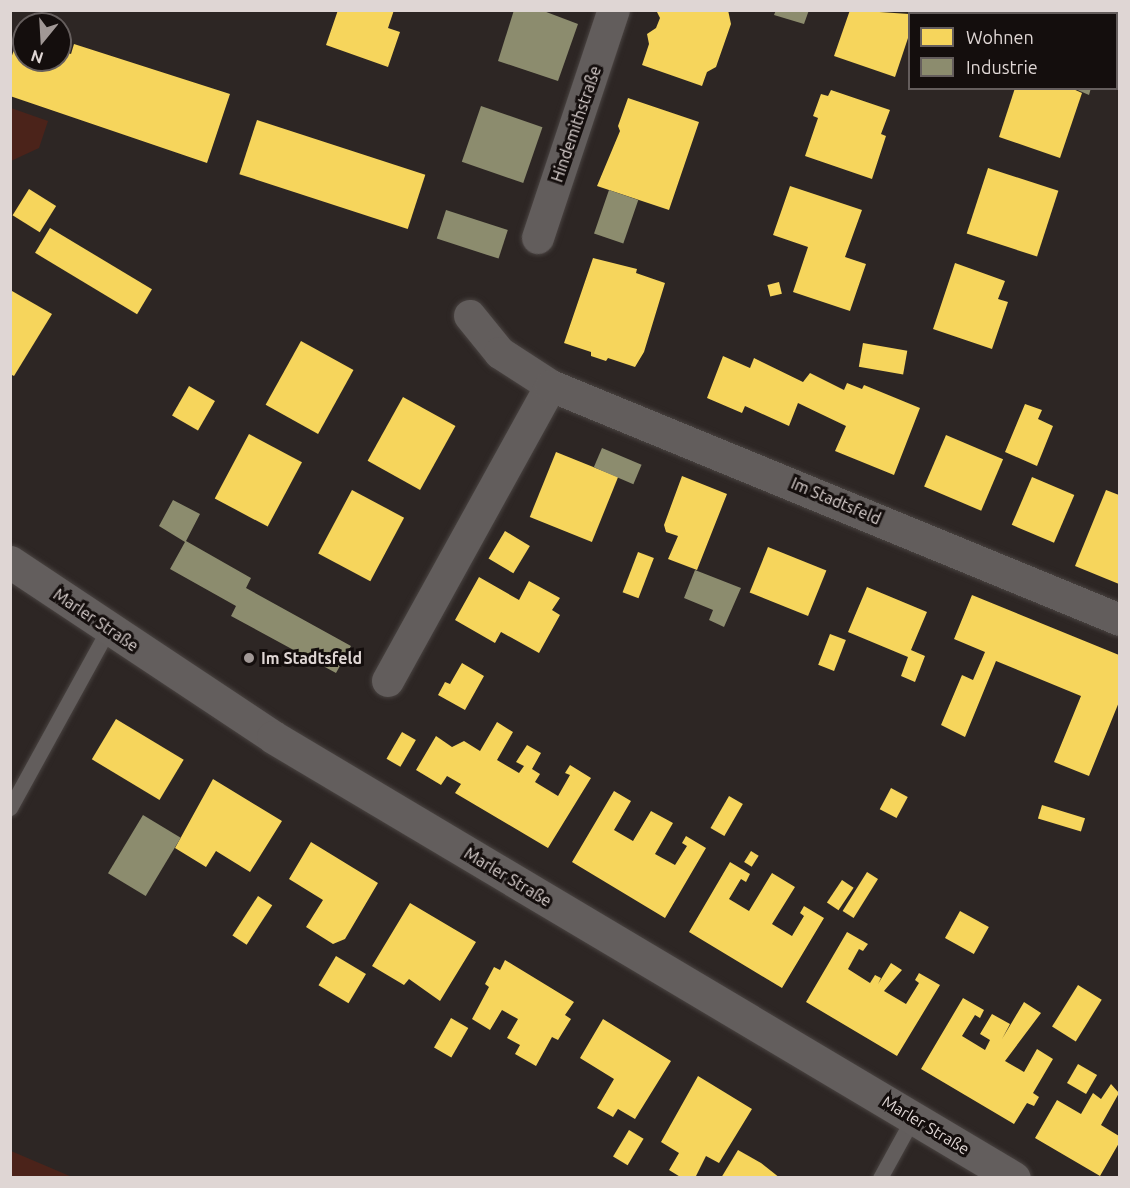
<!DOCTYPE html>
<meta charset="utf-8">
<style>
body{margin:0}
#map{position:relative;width:1130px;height:1188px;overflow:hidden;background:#2d2624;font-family:Ubuntu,sans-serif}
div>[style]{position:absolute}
.green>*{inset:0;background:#4b231a}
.homes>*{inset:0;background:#f6d55c;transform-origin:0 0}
.industry>*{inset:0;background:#8c8c6e;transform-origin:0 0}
.roads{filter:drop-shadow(0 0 2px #494341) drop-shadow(0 0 2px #494341)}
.lane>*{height:15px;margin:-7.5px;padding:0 7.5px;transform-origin:7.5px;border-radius:7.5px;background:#625d5c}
.street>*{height:32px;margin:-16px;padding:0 16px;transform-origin:16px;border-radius:16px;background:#625d5c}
.primary>*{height:33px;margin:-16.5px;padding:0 16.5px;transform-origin:16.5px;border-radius:16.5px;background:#635e5d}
.dots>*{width:16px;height:16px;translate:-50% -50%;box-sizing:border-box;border:3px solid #140e0d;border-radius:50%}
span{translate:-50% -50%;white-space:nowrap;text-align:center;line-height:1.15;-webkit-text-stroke:6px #140e0d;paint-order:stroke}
.street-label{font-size:16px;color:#dfd6d4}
.poi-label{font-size:16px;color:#dfd6d4;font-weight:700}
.left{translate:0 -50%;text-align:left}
.frame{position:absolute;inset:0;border:12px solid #dfd6d4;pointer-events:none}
.legend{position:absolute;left:908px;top:12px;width:210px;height:78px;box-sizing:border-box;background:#140e0d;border:2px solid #655e5d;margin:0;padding:8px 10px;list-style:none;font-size:18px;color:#dfd6d4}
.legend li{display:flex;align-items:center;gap:12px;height:30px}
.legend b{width:30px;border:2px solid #655e5d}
.north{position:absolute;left:12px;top:12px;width:60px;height:60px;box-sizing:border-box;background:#140e0d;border:2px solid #655e5d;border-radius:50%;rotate:198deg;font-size:16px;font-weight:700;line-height:24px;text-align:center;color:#dfd6d4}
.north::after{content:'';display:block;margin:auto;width:21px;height:27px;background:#a19896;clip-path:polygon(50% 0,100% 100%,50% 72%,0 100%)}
</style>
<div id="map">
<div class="green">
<i style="clip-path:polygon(11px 108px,48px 121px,39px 148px,11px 161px)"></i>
<i style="clip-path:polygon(10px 1151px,11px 1151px,72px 1177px,11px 1177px)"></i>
</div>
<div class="homes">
<i style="clip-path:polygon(338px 10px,394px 10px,388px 28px,400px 32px,388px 67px,326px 45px)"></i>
<i style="clip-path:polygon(656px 10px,728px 10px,731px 24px,716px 67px,707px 72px,702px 86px,642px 65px,649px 44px,647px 34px,656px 28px,660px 18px)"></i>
<i style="clip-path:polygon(850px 10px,909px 14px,909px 35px,895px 77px,834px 56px)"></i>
<i style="clip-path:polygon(19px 36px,24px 37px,24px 60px,60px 60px,60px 50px,71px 54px,74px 44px,230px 94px,207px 163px,10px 96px,10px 61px)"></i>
<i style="clip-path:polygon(1015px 88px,1071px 88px,1082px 93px,1060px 158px,999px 137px)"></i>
<i style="clip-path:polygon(831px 90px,890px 110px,881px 134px,886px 136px,872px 179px,805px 156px,818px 118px,813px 116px,821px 94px,828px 96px)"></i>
<i style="clip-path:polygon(628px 98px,699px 122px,669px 210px,597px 186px,620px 131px,618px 126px)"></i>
<i style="left:257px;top:120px;width:177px;height:57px;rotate:18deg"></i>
<i style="left:988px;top:168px;width:74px;height:69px;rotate:18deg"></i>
<i style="clip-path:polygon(790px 186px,862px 210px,845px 257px,866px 264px,850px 311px,793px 292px,808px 247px,773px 235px)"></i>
<i style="left:29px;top:189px;width:32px;height:31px;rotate:32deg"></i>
<i style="left:50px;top:228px;width:119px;height:29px;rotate:31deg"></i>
<i style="clip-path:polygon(593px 258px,637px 269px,636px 273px,665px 283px,644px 352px,635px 367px,608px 358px,606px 361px,591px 356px,591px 352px,564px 343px)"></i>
<i style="clip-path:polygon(955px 263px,1005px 281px,998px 299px,1008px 302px,992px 349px,933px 329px)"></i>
<i style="left:779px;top:282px;width:12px;height:12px;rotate:76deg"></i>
<i style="clip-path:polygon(12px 291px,52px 314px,14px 376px,10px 374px)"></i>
<i style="left:301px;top:341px;width:60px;height:73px;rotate:29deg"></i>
<i style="left:863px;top:343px;width:45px;height:24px;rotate:10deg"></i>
<i style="clip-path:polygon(723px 356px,750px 368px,754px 358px,803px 382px,810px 373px,844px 390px,847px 383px,862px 389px,864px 385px,920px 408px,894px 475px,835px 451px,846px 426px,798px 403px,789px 426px,745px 406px,742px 413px,707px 398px)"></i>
<i style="left:189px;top:386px;width:30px;height:34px;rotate:30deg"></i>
<i style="left:403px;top:397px;width:60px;height:73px;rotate:29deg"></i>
<i style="clip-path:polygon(1025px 404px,1042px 410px,1038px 419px,1053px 426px,1037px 466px,1005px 452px)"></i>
<i style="left:249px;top:434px;width:60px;height:73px;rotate:28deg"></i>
<i style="left:946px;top:435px;width:62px;height:56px;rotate:23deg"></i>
<i style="left:556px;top:452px;width:67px;height:70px;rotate:22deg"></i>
<i style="clip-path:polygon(682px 476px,727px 494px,697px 570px,668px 559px,678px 536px,666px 532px,664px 525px)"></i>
<i style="left:1032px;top:477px;width:46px;height:52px;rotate:23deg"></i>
<i style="left:352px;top:490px;width:59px;height:72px;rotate:28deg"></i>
<i style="clip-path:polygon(1106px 490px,1119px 495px,1119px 584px,1075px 566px)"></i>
<i style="left:505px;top:531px;width:29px;height:32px;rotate:31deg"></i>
<i style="left:768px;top:547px;width:63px;height:49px;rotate:22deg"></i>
<i style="left:638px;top:552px;width:17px;height:43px;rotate:21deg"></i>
<i style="clip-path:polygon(479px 577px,519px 600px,529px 581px,560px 598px,552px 610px,560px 615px,539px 653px,501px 632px,495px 643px,455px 620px)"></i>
<i style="clip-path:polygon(867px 587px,927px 612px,911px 650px,925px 656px,915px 682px,901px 676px,908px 657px,848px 632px)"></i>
<i style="clip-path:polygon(972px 595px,1119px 655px,1119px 702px,1089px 776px,1054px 762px,1081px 696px,996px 661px,965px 737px,941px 725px,962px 675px,973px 680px,985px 652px,954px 639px)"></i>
<i style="left:830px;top:634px;width:17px;height:33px;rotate:21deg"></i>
<i style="clip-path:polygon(462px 663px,484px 676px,465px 710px,438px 695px,445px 682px,450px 684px)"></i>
<i style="left:116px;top:719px;width:79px;height:47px;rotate:31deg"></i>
<i style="clip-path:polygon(497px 722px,513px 732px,497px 760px,519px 773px,524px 766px,516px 762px,527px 745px,541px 753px,532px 769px,540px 774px,535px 782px,558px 796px,570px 775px,565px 773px,570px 765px,591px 778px,548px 848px,455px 793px,461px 784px,447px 776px,441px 785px,416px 770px,436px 736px,452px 747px,464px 741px,480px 751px)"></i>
<i style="left:402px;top:732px;width:16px;height:31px;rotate:30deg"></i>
<i style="clip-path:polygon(213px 779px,282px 821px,250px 872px,216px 851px,206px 867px,175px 848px)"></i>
<i style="left:891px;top:788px;width:19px;height:24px;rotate:28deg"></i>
<i style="clip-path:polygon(614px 791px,631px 801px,614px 830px,633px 841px,651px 811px,673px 823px,655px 854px,675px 865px,687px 846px,682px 843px,686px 836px,706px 848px,665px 918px,572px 862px)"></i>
<i style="left:729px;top:796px;width:16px;height:37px;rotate:30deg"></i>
<i style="left:1042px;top:805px;width:45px;height:14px;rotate:17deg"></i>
<i style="clip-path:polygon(311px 842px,378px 883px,345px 939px,333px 944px,306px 927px,323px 900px,289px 879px)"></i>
<i style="left:751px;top:851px;width:9px;height:13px;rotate:32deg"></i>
<i style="clip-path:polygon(730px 862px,750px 874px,746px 882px,741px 879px,729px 899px,749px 911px,772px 873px,795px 887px,772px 924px,792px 936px,804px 916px,800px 913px,804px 906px,824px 918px,782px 988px,689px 932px)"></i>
<i style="left:867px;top:872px;width:13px;height:46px;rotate:32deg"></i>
<i style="left:842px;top:880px;width:14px;height:27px;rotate:34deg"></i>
<i style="left:258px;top:896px;width:17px;height:47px;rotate:33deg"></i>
<i style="clip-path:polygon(410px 903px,476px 942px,440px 1001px,409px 979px,404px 985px,372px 966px)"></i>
<i style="left:960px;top:911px;width:33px;height:31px;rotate:29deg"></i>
<i style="clip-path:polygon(847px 932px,868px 944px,863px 951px,859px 949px,848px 969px,870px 983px,875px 975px,881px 978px,878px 984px,891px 963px,902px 970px,884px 991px,906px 1004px,919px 983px,915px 980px,919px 973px,940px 985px,897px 1056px,806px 1002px)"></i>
<i style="left:336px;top:956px;width:35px;height:34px;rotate:31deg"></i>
<i style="clip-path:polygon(505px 960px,574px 1002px,565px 1015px,571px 1019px,558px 1040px,552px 1037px,536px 1066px,515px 1054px,520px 1045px,507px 1038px,518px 1019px,502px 1010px,490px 1030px,472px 1019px,489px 987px,485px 984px,494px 967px,500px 970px)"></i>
<i style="left:1078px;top:985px;width:28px;height:49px;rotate:32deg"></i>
<i style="clip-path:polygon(963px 998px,984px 1010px,980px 1018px,975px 1015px,962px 1036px,985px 1050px,990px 1040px,980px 1034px,992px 1014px,1010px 1024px,1002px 1039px,1024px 1002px,1041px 1013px,1005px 1061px,1024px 1072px,1037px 1049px,1053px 1059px,1033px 1093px,1039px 1097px,1034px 1106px,1027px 1103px,1014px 1124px,921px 1069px)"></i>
<i style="left:451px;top:1018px;width:20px;height:34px;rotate:30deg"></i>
<i style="clip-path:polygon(603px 1019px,671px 1061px,635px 1119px,618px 1109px,613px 1117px,597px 1108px,614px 1079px,580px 1058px)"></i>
<i style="left:1078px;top:1064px;width:22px;height:22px;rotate:30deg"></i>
<i style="clip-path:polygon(698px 1076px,752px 1109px,719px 1163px,706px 1156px,695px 1178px,682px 1178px,669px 1170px,679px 1153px,661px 1142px)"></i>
<i style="clip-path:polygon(1111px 1084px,1119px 1093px,1101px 1125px,1119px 1136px,1119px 1143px,1100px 1176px,1035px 1138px,1057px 1100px,1081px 1114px,1093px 1093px,1101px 1099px)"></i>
<i style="left:629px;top:1130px;width:17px;height:31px;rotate:31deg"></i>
<i style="clip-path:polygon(738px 1150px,761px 1163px,780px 1178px,721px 1178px)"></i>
</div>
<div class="industry">
<i style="clip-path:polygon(514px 10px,541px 10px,578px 24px,558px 81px,498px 61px)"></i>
<i style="clip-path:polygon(776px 10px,809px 10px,804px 24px,774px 15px)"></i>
<i style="clip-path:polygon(1073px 88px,1091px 88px,1089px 95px)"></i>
<i style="left:481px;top:106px;width:65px;height:59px;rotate:19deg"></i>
<i style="left:609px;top:190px;width:31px;height:46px;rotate:19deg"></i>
<i style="left:446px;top:210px;width:65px;height:30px;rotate:18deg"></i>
<i style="left:602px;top:448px;width:43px;height:21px;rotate:23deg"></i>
<i style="clip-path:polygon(173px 500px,200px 514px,186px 541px,251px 578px,246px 588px,351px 646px,336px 673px,231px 616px,236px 606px,170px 569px,185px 542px,159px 526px)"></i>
<i style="clip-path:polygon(695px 570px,741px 588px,724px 627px,709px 620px,713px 610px,684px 598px)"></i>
<i style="left:143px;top:815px;width:44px;height:68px;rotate:31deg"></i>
</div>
<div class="roads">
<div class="lane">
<i style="left:10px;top:808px;width:205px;rotate:-61.2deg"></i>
<i style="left:880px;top:1178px;width:68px;rotate:-61.2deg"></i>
</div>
<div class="street">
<i style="left:538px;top:238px;width:240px;rotate:-71.6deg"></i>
<i style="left:470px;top:316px;width:48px;rotate:51deg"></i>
<i style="left:500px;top:353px;width:61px;rotate:32.9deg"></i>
<i style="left:388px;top:681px;width:337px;rotate:-61.1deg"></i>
<i style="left:551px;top:386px;width:615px;rotate:22.35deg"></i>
</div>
<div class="primary">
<i style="left:10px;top:562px;width:316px;rotate:33.6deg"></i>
<i style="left:273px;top:737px;width:862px;rotate:30.76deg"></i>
</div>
</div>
<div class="dots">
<i style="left:249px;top:658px;background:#a19896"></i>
</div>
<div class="street-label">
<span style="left:576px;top:124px;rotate:-71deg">Hindemithstraße</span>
<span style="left:836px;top:501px;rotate:23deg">Im Stadtsfeld</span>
<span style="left:96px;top:620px;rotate:34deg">Marler Straße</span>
<span style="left:508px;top:877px;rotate:31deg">Marler Straße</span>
<span style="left:926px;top:1125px;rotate:31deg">Marler Straße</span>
</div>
<div class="poi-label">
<span class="left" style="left:261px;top:658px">Im Stadtsfeld</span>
</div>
<div class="frame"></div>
<ul class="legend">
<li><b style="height:16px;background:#f6d55c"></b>Wohnen</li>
<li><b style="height:16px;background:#8c8c6e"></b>Industrie</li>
</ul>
<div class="north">N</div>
</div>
